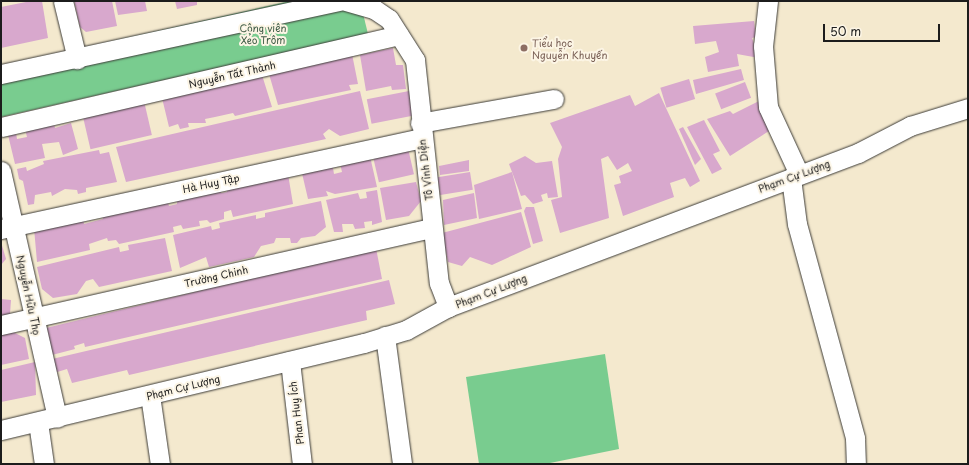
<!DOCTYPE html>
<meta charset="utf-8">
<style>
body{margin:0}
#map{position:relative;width:969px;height:465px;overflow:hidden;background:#f4e9ce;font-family:"Playpen Sans",sans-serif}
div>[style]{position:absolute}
.green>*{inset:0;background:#79cc8f}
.building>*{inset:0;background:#d8a8cd;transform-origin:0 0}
.roads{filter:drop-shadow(0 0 1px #3c3b37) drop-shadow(0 0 1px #3c3b37)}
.minor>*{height:19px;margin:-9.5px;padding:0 9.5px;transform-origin:9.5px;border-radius:9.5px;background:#fff}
.dots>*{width:11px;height:11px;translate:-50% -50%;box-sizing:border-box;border:2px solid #fcf5e5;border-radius:50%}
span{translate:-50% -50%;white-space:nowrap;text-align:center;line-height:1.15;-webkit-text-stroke:4px #fcf5e5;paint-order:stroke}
.park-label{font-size:10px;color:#3d5a44}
.education-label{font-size:10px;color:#785e54}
.left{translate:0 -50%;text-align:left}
.street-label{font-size:10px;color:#1c1c1c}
.frame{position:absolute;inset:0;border:2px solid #1c1c1c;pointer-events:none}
.scale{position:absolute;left:823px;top:24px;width:117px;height:18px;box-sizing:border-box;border:2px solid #1c1c1c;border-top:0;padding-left:5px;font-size:12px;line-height:14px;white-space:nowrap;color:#1c1c1c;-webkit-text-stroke:3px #fcf5e5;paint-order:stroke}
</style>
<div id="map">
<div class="green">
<i style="clip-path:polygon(290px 1px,360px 1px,368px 34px,1px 117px,1px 66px)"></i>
<i style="clip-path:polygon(605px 354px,619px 449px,545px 464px,479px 464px,466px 377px)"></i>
</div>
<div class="building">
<i style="clip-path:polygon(31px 1px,42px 1px,48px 38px,1px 48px,1px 7px)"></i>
<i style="clip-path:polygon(74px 1px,112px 1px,117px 26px,86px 32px,80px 27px)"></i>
<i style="clip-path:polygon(115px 1px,145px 1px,147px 11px,118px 15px)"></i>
<i style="clip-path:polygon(175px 1px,197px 1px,197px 5px,177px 9px)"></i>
<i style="clip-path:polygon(754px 21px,756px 37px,752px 38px,759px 58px,737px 54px,739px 66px,708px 72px,705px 57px,719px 52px,716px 41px,695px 44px,693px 26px)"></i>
<i style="clip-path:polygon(393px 48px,396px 65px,403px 65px,406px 89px,392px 90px,391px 86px,366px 91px,360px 55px)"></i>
<i style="clip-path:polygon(352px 54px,358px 84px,349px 85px,351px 90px,278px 105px,269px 74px)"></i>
<i style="clip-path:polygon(741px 69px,744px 80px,696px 94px,693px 80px)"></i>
<i style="clip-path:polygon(262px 75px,272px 107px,235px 116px,233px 113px,215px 117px,205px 119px,206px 123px,188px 123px,189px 127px,180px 129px,178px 124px,169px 127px,162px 98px)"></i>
<i style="left:689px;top:79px;width:21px;height:30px;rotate:73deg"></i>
<i style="left:745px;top:82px;width:17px;height:32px;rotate:69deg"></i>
<i style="clip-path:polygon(360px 91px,369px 129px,340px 136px,329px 129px,323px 134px,326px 139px,126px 182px,116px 147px)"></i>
<i style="left:409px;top:91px;width:25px;height:43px;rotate:79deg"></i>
<i style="clip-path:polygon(659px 93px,700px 181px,690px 187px,685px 178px,670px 183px,674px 197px,623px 216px,614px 185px,621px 183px,619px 176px,632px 171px,628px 163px,617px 170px,608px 156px,601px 159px,609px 218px,560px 233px,551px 200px,562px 197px,558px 159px,562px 147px,550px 123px,630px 95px,635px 106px)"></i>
<i style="left:144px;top:101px;width:35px;height:63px;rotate:77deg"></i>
<i style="clip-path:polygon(759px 101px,772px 129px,730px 156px,707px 119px,730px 111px,733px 114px)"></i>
<i style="clip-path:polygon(53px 119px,55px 128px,71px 123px,78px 149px,63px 155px,59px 142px,42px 144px,45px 158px,15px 164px,8px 135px,16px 133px,17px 139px,27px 137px,25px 129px)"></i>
<i style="clip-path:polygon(704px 120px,720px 151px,713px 154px,722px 169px,712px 174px,687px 127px)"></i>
<i style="clip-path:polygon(683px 127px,701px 159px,695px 165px,679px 129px)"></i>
<i style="left:407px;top:144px;width:31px;height:36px;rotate:77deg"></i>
<i style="clip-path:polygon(99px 150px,100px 154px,109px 152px,117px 182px,86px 188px,86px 192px,78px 194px,77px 190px,65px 189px,52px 196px,51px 192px,35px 195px,34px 204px,28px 205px,23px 181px,19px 179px,17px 169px,26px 167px,27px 171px,44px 164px,43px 161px)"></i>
<i style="clip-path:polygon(369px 152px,377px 187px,335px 194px,326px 191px,328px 196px,308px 199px,301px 169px,332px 162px,334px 174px,342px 172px,339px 159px)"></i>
<i style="clip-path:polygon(525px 156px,536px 163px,552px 161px,558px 197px,548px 198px,547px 193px,541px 195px,543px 201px,533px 204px,525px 195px,521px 196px,509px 164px)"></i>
<i style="clip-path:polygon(469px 160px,469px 171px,440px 175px,439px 166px)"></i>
<i style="left:470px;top:172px;width:18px;height:33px;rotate:81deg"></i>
<i style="clip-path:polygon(512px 172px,522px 209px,479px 219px,474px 185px)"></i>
<i style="clip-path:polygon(288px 174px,293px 204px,233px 217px,231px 210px,224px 212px,224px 219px,210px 223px,207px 220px,199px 221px,200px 226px,183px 229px,181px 225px,173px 227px,174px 232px,119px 244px,116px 240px,108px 241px,107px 238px,89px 244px,90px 250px,37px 262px,34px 228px,83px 219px,84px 224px,103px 219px,101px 211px,167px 199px,169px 206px,177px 204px,177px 200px,220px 185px,221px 193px,227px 192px,227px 182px)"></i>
<i style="clip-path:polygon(416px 182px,421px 201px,409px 216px,386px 220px,380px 188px)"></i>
<i style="clip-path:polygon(377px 190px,382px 222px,372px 225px,372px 221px,364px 222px,365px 228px,355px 229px,353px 224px,342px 224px,343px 232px,334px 232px,326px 200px,358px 193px,360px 199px,367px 198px,366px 192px)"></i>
<i style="clip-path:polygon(474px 193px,477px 218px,444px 225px,443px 200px)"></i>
<i style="clip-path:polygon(321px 201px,326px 227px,315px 236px,301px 238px,297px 243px,291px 243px,290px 238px,276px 238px,274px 243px,261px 246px,254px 257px,209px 267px,206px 257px,180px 268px,173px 235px,211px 226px,212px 230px,220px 228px,219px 223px,256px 215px,256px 219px,265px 217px,265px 213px)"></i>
<i style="clip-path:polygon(526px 207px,534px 207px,543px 241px,533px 244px,524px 211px)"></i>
<i style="clip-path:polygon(521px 212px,531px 247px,492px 265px,470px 257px,462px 266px,448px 262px,442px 233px)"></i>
<i style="clip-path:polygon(165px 238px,172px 271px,99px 287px,93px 279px,86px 281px,77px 294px,53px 298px,42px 289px,37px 267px,119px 247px,120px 252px,129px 250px,128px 245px)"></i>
<i style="clip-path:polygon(1px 242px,6px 259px,1px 265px)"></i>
<i style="clip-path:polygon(376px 248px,382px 279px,85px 347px,84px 343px,74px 346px,75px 349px,52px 355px,46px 328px)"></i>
<i style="clip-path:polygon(389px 280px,395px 304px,366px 311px,367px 320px,129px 375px,127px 370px,72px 383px,67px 369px,54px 373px,52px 359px)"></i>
<i style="clip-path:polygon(1px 299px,11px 300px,10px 314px,1px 316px)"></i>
<i style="clip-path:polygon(13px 332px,25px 338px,29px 359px,1px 365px,1px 335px)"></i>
<i style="clip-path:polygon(35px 362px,36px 395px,1px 402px,1px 370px)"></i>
</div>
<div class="roads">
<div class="minor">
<i style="left:63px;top:1px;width:60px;rotate:76.4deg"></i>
<i style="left:346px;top:1px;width:29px;rotate:16deg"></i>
<i style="left:374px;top:9px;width:18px;rotate:34deg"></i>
<i style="left:389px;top:19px;width:49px;rotate:57.6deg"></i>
<i style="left:415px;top:60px;width:224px;rotate:83.9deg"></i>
<i style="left:439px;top:283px;width:26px;rotate:69deg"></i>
<i style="left:768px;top:1px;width:45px;rotate:96.3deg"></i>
<i style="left:763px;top:46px;width:61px;rotate:85.3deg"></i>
<i style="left:768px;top:107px;width:74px;rotate:65.2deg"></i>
<i style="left:1px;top:74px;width:347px;rotate:-12.2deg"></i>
<i style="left:420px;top:123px;width:136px;rotate:-10.2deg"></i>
<i style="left:1px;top:127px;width:408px;rotate:-13deg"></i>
<i style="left:1px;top:171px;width:253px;rotate:77.2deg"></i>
<i style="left:791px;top:178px;width:46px;rotate:82.6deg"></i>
<i style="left:797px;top:224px;width:222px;rotate:74.8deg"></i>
<i style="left:855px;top:438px;width:26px;rotate:88deg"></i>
<i style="left:1px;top:229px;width:430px;rotate:-12.2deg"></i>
<i style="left:1px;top:325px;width:442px;rotate:-12.7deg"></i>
<i style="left:385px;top:336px;width:129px;rotate:82.4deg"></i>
<i style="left:290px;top:361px;width:104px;rotate:83.4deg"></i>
<i style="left:150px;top:395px;width:70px;rotate:81.8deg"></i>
<i style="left:38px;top:422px;width:42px;rotate:81.9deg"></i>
<i style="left:1px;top:430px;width:373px;rotate:-13.5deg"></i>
<i style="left:364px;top:343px;width:44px;rotate:-17.2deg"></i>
<i style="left:406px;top:330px;width:48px;rotate:-28.7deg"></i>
<i style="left:448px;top:307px;width:438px;rotate:-20.6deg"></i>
<i style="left:858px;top:153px;width:59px;rotate:-27.4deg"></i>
<i style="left:910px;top:126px;width:61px;rotate:-17.2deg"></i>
</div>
</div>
<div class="dots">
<i style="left:524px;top:48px;background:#8d6e63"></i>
</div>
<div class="park-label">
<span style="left:263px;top:33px">Công viên<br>Xẻo Trôm</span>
</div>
<div class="education-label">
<span class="left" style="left:532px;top:48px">Tiểu học<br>Nguyễn Khuyến</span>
</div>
<div class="street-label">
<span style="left:232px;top:74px;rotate:-13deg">Nguyễn Tất Thành</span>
<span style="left:425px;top:170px;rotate:-97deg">Tô Vĩnh Diện</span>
<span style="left:794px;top:176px;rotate:-20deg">Phạm Cự Lượng</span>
<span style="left:211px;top:183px;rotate:-12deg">Hà Huy Tập</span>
<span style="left:216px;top:276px;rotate:-13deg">Trường Chinh</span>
<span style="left:491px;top:291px;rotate:-21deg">Phạm Cự Lượng</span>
<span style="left:29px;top:295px;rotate:78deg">Nguyễn Hữu Thọ</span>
<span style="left:183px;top:387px;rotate:-14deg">Phạm Cự Lượng</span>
<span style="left:296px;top:413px;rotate:-97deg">Phan Huy Ích</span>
</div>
<div class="frame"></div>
<div class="scale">50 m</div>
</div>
